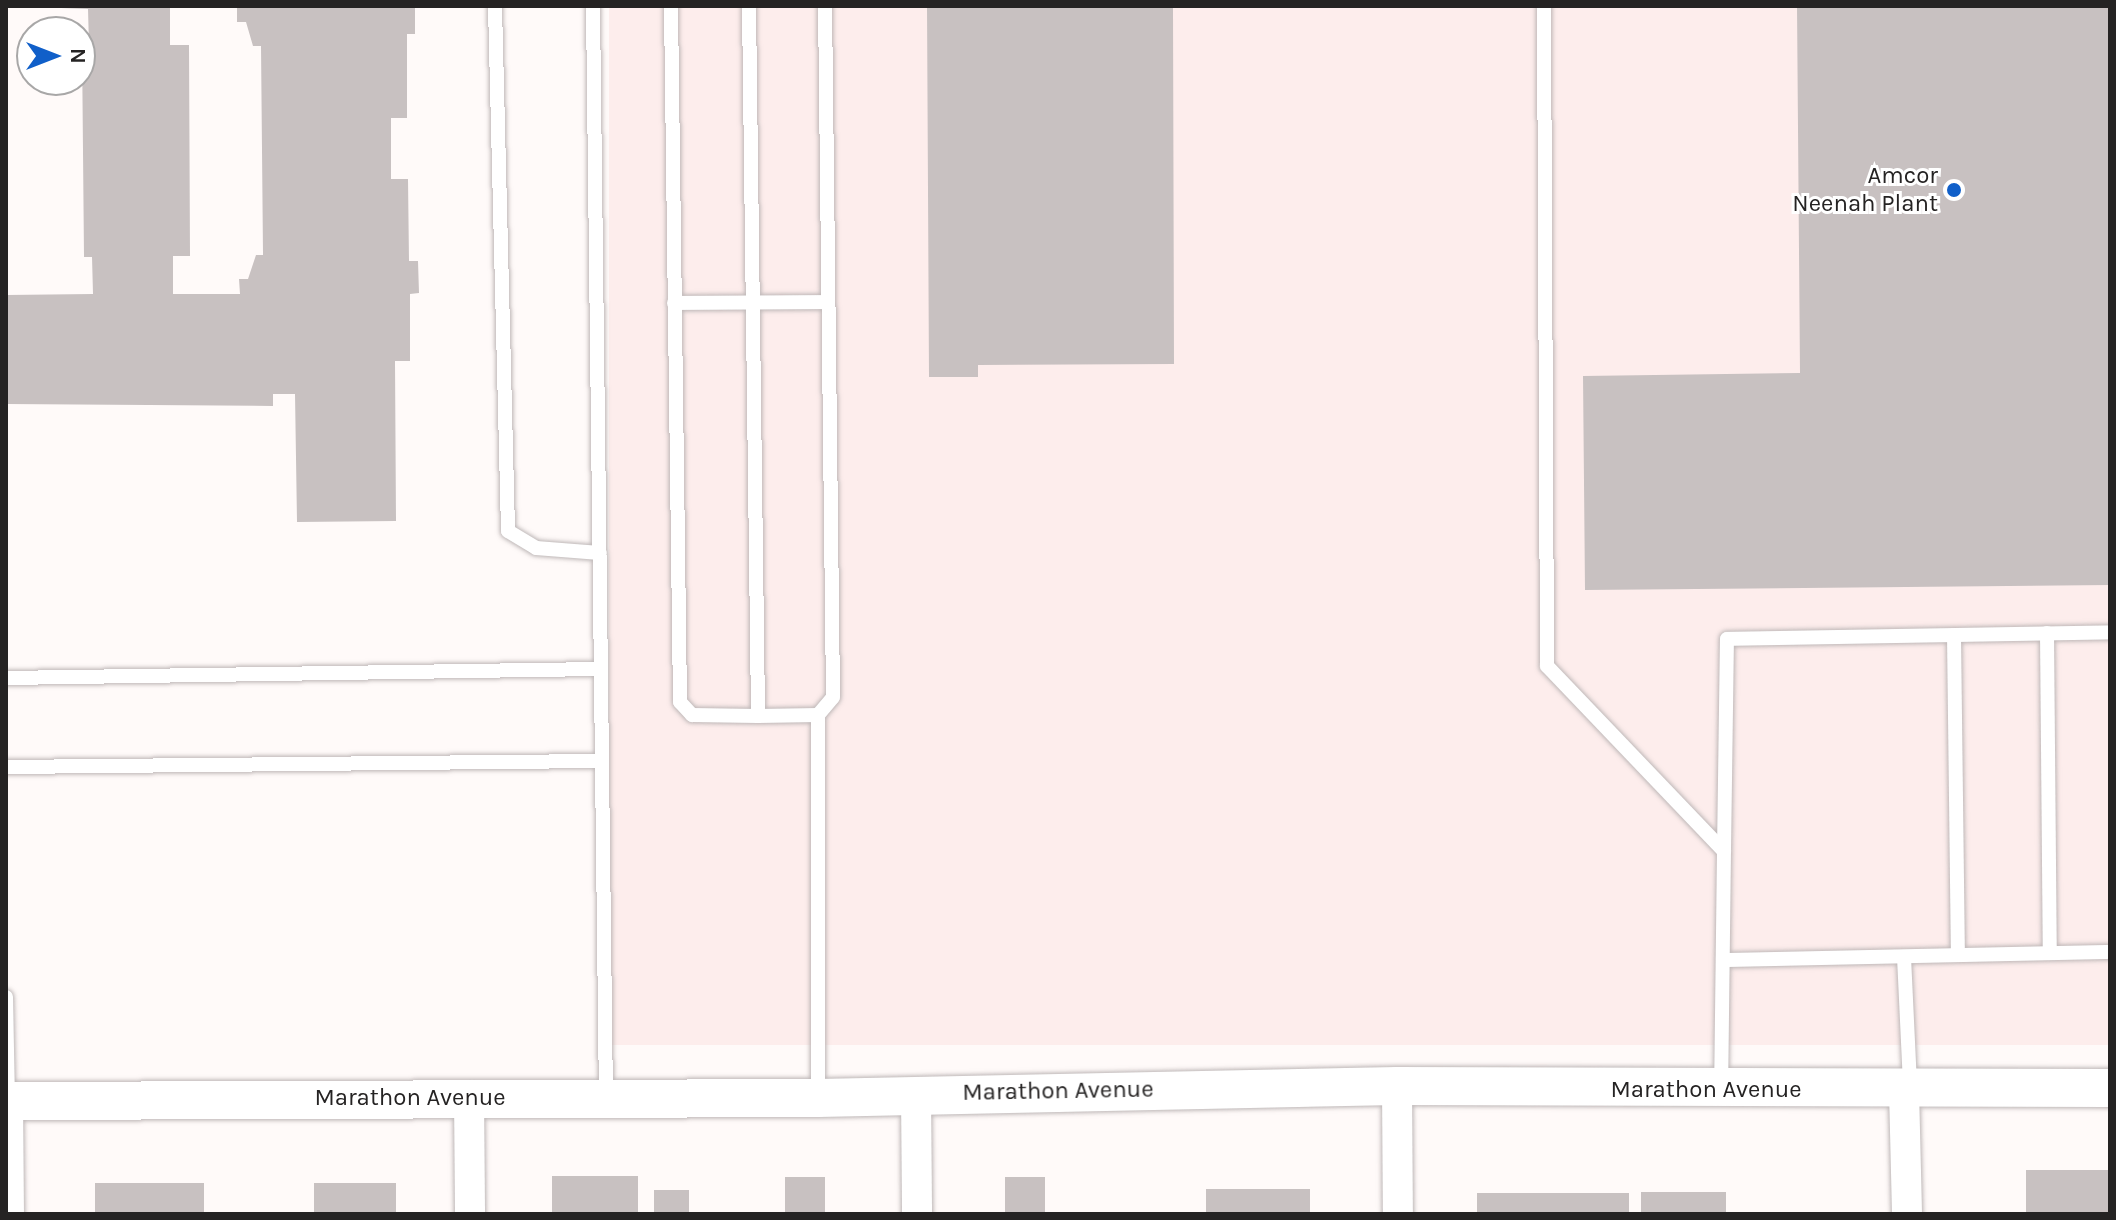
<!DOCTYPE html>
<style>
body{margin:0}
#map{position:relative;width:2116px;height:1220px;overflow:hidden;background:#fffaf9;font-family:Karla,sans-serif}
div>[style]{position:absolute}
.built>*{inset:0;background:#fdedec;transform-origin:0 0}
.building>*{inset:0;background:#c8c1c1;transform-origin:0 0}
.roads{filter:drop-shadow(0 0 2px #bfb8b8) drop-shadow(0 0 2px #bfb8b8)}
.service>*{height:14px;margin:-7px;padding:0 7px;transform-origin:7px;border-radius:7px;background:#fff}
.minor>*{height:30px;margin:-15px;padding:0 15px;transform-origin:15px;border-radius:15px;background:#fff}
.tertiary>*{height:38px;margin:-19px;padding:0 19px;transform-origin:19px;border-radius:19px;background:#fff}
.dots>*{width:22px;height:22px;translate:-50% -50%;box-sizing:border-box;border:4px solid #fff;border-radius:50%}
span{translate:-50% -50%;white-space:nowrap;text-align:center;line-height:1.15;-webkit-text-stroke:6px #fff;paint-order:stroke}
.poi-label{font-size:24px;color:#252323}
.right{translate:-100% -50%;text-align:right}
.street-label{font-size:24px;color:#252323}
.frame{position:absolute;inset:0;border:8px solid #252323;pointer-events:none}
.north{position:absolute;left:16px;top:16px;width:80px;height:80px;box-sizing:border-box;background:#fff;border:2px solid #a8a7a7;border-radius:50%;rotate:90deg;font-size:22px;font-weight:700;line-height:32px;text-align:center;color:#252323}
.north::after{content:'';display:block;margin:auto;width:28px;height:36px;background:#105fc9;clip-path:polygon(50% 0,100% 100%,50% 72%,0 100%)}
</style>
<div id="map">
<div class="built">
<i style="left:609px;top:6px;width:1501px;height:1039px"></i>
</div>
<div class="building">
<i style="clip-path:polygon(6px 6px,170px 6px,170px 45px,189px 45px,190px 256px,173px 256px,173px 294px,240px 294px,239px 279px,248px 279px,256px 255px,263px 255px,261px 46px,253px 46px,246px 22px,237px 22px,237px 6px,415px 6px,415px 34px,407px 34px,407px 118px,391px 118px,391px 179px,408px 179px,409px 261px,418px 261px,419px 293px,410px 294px,410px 361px,395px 361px,396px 521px,297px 522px,295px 394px,273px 394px,273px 406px,6px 404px,6px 295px,93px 294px,92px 257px,84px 257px,82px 46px,89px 46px,88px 9px)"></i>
<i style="clip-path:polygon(927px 6px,1173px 6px,1174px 364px,978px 365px,978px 377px,929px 377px)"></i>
<i style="clip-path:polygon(1797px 6px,2110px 6px,2110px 585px,1585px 590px,1583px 376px,1800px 373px)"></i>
<i style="left:2026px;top:1170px;width:84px;height:44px"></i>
<i style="left:552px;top:1176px;width:86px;height:38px"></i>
<i style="left:785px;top:1177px;width:40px;height:37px"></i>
<i style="left:1005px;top:1177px;width:40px;height:37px"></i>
<i style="left:95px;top:1183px;width:109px;height:31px"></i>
<i style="left:396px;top:1183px;width:31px;height:82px;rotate:90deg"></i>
<i style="left:1206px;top:1189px;width:104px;height:25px"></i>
<i style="left:654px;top:1190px;width:35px;height:24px"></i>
<i style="left:1641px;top:1192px;width:85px;height:22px"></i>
<i style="left:1477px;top:1193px;width:152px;height:21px"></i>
</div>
<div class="roads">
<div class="service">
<i style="left:495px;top:6px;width:525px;rotate:88.58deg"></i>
<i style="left:508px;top:531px;width:33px;rotate:31deg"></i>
<i style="left:536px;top:548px;width:64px;rotate:4.5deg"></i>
<i style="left:593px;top:6px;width:1093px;rotate:89.32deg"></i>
<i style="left:671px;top:6px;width:696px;rotate:89.26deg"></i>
<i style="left:680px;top:702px;width:18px;rotate:47deg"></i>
<i style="left:692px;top:715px;width:66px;rotate:0.9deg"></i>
<i style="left:758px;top:716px;width:60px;rotate:-1deg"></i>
<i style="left:818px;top:715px;width:23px;rotate:-50deg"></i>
<i style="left:833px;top:697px;width:691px;rotate:-90.66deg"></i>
<i style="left:749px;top:6px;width:710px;rotate:89.27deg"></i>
<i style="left:1544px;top:6px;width:660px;rotate:89.74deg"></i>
<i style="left:1547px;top:666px;width:256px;rotate:46.3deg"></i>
<i style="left:1724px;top:851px;width:235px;rotate:90.7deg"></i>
<i style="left:674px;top:303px;width:154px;rotate:-0.4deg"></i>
<i style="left:2047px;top:633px;width:320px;rotate:89.5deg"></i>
<i style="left:1954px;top:635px;width:320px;rotate:89.3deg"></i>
<i style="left:6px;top:678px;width:595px;rotate:-0.87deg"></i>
<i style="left:818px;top:715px;width:383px;rotate:90deg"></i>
<i style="left:6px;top:767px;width:596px;rotate:-0.58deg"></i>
<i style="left:1724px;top:851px;width:212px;rotate:-89.2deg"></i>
<i style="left:1727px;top:639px;width:383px;rotate:-1deg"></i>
<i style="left:1904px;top:957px;width:127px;rotate:87.3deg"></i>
<i style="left:1723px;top:960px;width:387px;rotate:-1.2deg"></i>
<i style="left:6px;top:997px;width:103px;rotate:88.9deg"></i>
</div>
<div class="minor">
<i style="left:1397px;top:1086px;width:128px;rotate:89.6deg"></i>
<i style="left:1904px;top:1090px;width:124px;rotate:88.6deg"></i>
<i style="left:916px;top:1093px;width:121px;rotate:89.5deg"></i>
<i style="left:469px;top:1095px;width:119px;rotate:89.5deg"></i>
<i style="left:8px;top:1101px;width:113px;rotate:89.5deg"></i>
</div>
<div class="tertiary">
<i style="left:6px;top:1101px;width:812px;rotate:-0.21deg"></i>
<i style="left:818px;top:1098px;width:579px;rotate:-1.19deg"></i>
<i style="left:1397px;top:1086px;width:713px;rotate:0.16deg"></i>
</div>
</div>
<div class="dots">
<i style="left:1954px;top:190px;background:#105fc9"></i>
</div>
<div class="poi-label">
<span class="right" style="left:1938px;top:190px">Amcor<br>Neenah Plant</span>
</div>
<div class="street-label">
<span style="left:1706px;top:1090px">Marathon Avenue</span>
<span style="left:1058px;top:1091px;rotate:-1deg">Marathon Avenue</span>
<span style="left:410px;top:1098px">Marathon Avenue</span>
</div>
<div class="frame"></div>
<div class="north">N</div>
</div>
